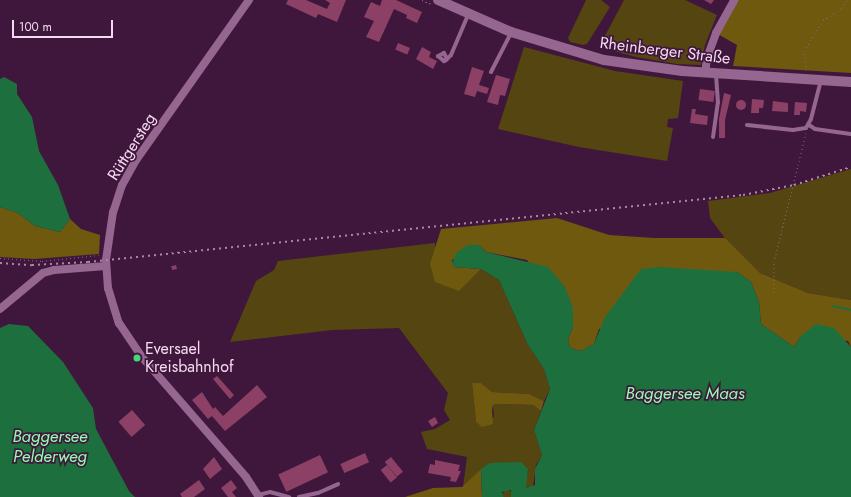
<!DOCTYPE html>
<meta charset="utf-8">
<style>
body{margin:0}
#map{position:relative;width:851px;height:497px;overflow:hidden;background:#40173c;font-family:Jost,sans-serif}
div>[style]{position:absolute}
.green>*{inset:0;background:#554511}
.round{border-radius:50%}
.forest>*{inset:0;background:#6e590f}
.water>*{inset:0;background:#1d703d}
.stream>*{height:2px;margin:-1px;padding:0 1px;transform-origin:1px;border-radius:1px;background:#1d703d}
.building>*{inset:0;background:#8c4065;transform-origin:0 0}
.path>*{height:1px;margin-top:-0.5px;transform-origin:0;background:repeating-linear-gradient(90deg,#8a6786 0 1px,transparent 0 4px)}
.service>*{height:4px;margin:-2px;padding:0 2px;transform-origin:2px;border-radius:2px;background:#95668f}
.minor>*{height:8px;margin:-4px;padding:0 4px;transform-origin:4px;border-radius:4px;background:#95668f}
.secondary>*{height:10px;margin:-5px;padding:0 5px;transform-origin:5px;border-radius:5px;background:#95668f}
.rail>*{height:2px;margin-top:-1px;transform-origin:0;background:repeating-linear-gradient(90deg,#a988a5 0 2px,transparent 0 6px)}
.dots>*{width:11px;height:11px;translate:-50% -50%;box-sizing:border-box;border:2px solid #40173c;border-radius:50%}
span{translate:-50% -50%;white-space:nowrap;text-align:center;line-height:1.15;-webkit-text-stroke:3.5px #40173c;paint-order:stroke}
.street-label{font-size:16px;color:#f4daf0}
.poi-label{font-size:16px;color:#f4daf0}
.left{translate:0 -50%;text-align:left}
.water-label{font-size:17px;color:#93fcb0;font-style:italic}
.scale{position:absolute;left:12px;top:20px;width:101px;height:18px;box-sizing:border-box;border:2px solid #f4daf0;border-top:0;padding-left:5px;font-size:12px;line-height:14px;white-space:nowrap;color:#f4daf0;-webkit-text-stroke:3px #40173c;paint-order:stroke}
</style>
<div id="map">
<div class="green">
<i style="clip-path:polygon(586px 0,601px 0,610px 7px,587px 44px,583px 45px,570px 42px,568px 38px)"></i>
<i style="clip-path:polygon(624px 0,685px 0,717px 15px,705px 45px,701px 65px,677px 64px,636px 57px,599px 47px)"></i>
<i style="clip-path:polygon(524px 47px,615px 71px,683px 81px,678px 118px,668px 119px,667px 127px,673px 128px,667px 161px,579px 147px,498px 129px)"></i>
<i style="clip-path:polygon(851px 169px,851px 300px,808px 293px,760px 273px,730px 245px,710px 218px,708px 201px,770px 193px)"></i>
<i style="clip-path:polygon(435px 243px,435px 246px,459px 290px,481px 269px,499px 280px,528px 345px,544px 369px,550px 389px,544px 401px,529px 394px,492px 392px,481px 383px,472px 383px,476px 421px,494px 417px,493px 405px,497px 404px,533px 405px,541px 411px,534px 430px,542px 455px,536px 465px,533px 487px,526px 488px,525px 484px,528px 469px,481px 469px,463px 487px,467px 457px,427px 449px,421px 432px,435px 429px,450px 420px,444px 410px,448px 393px,399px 328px,332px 330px,230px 342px,256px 281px,274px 270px,278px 261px)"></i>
<i class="round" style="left:502.5px;top:489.5px;width:9px;height:9px"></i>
</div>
<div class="forest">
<i style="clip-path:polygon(736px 0,851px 0,851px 73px,733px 66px,737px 45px,716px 33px)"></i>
<i style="clip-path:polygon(0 207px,18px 213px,35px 226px,60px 232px,70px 219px,81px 229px,100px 235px,99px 254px,34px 259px,0 257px)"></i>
<i style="clip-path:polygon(557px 218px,609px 235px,654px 238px,725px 238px,760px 273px,808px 293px,851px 300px,851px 347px,848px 341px,801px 336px,794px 347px,761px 324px,759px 302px,751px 282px,737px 272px,599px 329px,594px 344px,581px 351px,570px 348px,568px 338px,573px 328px,527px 260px,486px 252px,479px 245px,452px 260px,454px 267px,481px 269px,459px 291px,435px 282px,430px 264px,441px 229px)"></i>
<i style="clip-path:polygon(472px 383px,481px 383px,492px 392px,529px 394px,544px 401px,541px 411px,533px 405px,497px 404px,493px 405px,492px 410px,493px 424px,482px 427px,476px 422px)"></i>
<i style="clip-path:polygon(481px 469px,482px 497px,405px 497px,433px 488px,462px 487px)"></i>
</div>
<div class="water">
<i style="clip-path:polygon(4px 77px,17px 84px,17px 94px,32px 117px,39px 151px,58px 185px,70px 219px,60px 232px,35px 226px,18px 213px,0 207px,0 79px)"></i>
<i style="clip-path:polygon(468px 245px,479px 245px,486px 252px,548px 267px,565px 287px,573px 308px,573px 328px,568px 338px,570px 348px,581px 351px,594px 344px,605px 317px,641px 269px,659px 267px,737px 272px,751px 282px,759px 302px,761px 324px,794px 347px,801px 336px,816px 324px,834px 328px,851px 347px,851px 497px,511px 497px,511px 490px,502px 492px,504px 497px,482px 497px,481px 469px,490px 463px,521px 462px,528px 469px,526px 488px,535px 485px,535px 469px,542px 455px,534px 430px,550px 389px,544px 369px,528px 345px,499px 280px,481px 269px,454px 267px,452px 264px,456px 253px)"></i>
<i style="clip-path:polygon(9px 324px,28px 326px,63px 362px,93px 408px,96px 429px,129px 491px,135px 497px,0 497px,0 328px)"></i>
</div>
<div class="stream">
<i style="left:833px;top:306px;width:18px;rotate:13deg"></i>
</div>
<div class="building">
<i style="clip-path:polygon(288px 0,306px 0,327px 9px,330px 3px,325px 0,346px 0,337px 22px,318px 14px,316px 18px,286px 4px)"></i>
<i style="clip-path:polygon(382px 0,396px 0,422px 12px,417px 23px,406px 18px,407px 15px,394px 9px,379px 42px,366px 37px,374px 21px,364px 17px,371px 2px,380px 6px)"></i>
<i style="clip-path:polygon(704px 0,714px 0,711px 4px)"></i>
<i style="left:398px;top:43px;width:13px;height:7px;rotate:23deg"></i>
<i style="clip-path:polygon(422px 47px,431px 52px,429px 57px,437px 61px,433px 69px,416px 59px)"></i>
<i style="clip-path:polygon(472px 67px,484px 71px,479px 85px,489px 88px,487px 94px,477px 91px,475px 97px,464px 94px)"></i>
<i style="clip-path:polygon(496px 75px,510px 79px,505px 96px,500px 95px,498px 105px,487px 102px)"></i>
<i style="left:700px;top:89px;width:15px;height:11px;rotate:8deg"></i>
<i style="clip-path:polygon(724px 93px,731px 95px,725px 120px,725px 138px,719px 138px,719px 119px)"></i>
<i style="clip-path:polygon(752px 99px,764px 100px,763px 108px,759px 108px,759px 113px,751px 113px)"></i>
<i class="round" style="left:736px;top:100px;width:10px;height:10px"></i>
<i style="clip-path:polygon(773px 101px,788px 103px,788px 112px,772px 111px)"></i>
<i style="clip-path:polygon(795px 102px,807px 103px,806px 112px,800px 111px,800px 115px,794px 115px)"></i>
<i style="clip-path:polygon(692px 109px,696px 109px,695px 114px,708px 116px,707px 125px,690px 123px)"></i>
<i style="left:176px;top:265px;width:4px;height:5px;rotate:76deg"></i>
<i style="clip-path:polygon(217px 376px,234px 395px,230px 399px,213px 379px)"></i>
<i style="clip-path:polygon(257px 385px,267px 397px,225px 431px,212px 416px,208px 419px,192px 400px,202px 392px,213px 409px,215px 407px,223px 416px)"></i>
<i style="left:132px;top:410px;width:20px;height:18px;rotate:49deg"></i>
<i style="clip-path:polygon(435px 417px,438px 423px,432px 427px,428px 421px)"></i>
<i style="left:365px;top:453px;width:10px;height:27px;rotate:66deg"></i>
<i style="left:320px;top:455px;width:19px;height:46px;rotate:65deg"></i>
<i style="clip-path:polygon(214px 457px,222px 469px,210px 479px,203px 469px)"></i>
<i style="left:391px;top:457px;width:19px;height:8px;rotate:51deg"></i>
<i style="clip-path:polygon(435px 460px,460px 465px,458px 471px,461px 471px,456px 482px,450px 481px,451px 477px,428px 473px,430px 464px,435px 465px)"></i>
<i style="left:387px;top:465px;width:16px;height:8px;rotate:52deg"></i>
<i style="clip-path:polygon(199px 480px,205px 489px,194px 497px,182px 497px,180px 494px)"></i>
<i style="clip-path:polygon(231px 480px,237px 488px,232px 492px,236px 497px,228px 497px,221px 488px)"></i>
</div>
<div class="path">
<i style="left:422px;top:0;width:10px;rotate:24deg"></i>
<i style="left:806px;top:70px;width:19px;rotate:-96deg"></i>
<i style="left:804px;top:51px;width:36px;rotate:-58deg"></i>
<i style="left:823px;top:20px;width:22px;rotate:-32deg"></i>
<i style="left:842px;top:8px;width:9px;rotate:-58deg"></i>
<i style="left:0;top:258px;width:42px;rotate:4.1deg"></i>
<i style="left:42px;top:261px;width:57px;rotate:-6deg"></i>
<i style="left:774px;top:292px;width:30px;rotate:-90deg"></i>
<i style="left:774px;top:262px;width:133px;rotate:-76.1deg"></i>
</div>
<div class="service">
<i style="left:447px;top:59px;width:7px;rotate:-117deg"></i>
<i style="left:444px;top:53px;width:7px;rotate:153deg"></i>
<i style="left:438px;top:56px;width:8px;rotate:40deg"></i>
<i style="left:444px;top:61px;width:2px;rotate:-27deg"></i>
<i style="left:446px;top:60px;width:7px;rotate:-45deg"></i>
<i style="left:451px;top:55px;width:43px;rotate:-67deg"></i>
<i style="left:491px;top:72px;width:44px;rotate:-62.9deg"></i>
<i style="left:747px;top:125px;width:46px;rotate:6.2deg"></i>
<i style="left:793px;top:130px;width:13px;rotate:-9deg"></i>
<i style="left:806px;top:128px;width:10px;rotate:-61deg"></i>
<i style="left:811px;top:119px;width:40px;rotate:-75.6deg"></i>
<i style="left:809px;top:125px;width:7px;rotate:34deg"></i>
<i style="left:815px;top:129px;width:36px;rotate:8deg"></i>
<i style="left:713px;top:137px;width:34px;rotate:-82deg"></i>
<i style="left:718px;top:103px;width:29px;rotate:-94deg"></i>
<i style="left:258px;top:495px;width:12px;rotate:-14deg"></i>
<i style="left:270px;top:492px;width:20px;rotate:15deg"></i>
<i style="left:299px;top:497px;width:19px;rotate:-12deg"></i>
<i style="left:318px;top:493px;width:22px;rotate:-24deg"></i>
</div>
<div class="minor">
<i style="left:249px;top:0;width:196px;rotate:125.2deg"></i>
<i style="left:136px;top:160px;width:29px;rotate:119deg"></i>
<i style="left:122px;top:185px;width:28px;rotate:108deg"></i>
<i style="left:113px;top:212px;width:49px;rotate:98.3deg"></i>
<i style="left:106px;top:260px;width:28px;rotate:86deg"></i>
<i style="left:108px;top:288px;width:37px;rotate:73deg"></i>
<i style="left:119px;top:323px;width:40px;rotate:56deg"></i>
<i style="left:141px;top:356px;width:160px;rotate:49deg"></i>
<i style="left:246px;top:477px;width:24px;rotate:57deg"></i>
<i style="left:705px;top:73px;width:15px;rotate:-82deg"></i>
<i style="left:707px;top:58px;width:27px;rotate:-70deg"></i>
<i style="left:716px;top:33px;width:38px;rotate:-61deg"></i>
<i style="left:0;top:309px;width:56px;rotate:-39.9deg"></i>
<i style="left:43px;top:273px;width:11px;rotate:-15deg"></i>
<i style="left:54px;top:270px;width:52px;rotate:-4.4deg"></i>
</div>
<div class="secondary">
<i style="left:438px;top:0;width:80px;rotate:23.7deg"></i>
<i style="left:511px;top:32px;width:97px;rotate:16.8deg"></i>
<i style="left:604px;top:60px;width:79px;rotate:8deg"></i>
<i style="left:682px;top:71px;width:169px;rotate:3.7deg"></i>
</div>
<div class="rail">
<i style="left:0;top:263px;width:32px;rotate:4deg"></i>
<i style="left:32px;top:265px;width:56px;rotate:-3.1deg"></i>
<i style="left:88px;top:262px;width:658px;rotate:-5.84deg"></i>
<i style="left:743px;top:195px;width:52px;rotate:-11.1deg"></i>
<i style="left:794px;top:185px;width:60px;rotate:-17.5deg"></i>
</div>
<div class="dots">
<i style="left:137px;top:358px;background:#44d77a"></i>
</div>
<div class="street-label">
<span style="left:665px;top:51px;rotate:7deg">Rheinberger Straße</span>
<span style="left:132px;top:147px;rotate:-58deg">Rüttgersteg</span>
</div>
<div class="poi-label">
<span class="left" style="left:145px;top:358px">Eversael<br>Kreisbahnhof</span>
</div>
<div class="water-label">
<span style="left:685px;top:394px">Baggersee Maas</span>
<span style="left:50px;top:447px">Baggersee<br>Pelderweg</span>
</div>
<div class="scale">100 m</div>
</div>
